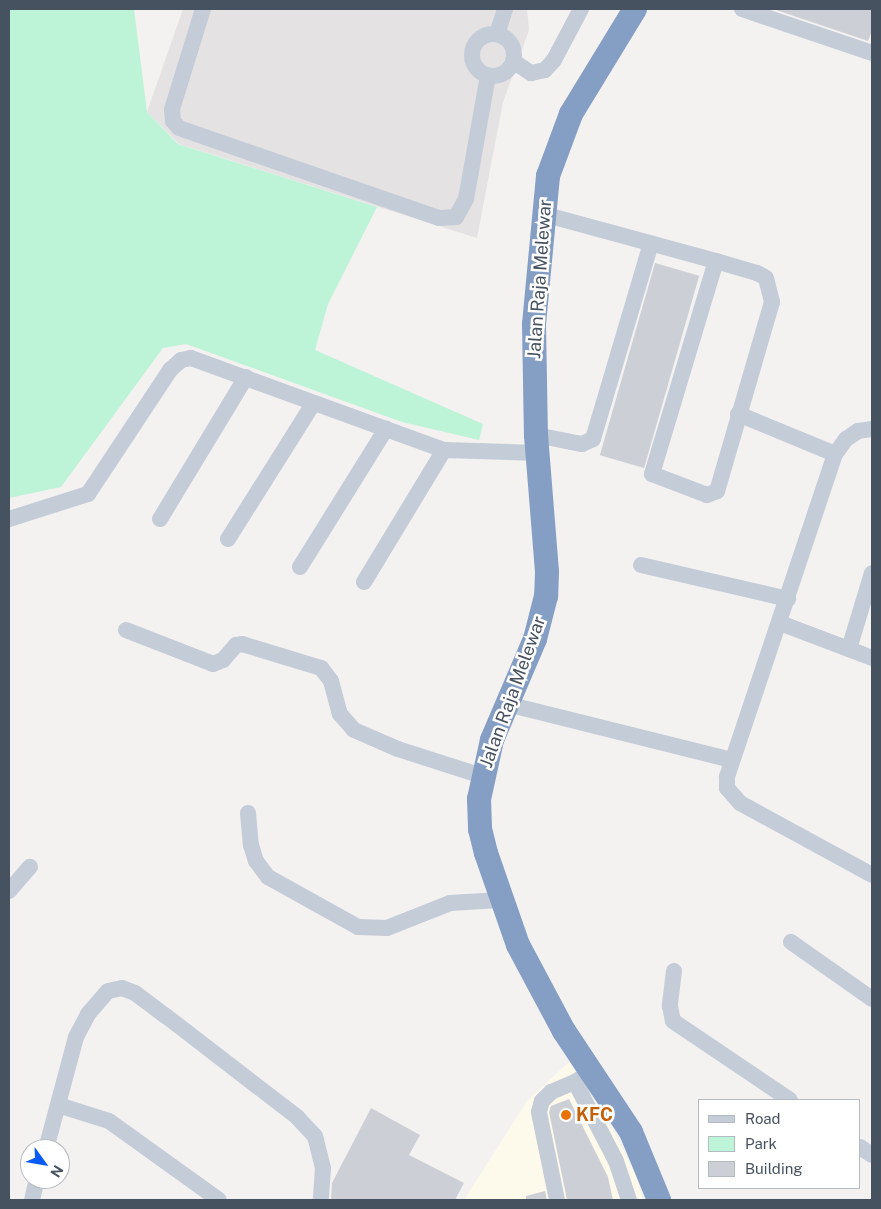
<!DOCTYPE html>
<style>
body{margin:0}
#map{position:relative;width:881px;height:1209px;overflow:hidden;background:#f4f1f1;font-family:"Public Sans",sans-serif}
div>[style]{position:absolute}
.commercial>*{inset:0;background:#fefaeb}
.education>*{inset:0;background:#e5e2e3}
.green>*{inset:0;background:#bdf4d7}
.building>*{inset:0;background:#cdcfd7;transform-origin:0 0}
.minor>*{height:16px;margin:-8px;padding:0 8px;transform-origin:8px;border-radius:8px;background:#c4ccd7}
.minor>.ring{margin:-8px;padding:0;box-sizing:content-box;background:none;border:16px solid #c4ccd7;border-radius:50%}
.highway>*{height:24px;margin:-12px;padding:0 12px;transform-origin:12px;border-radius:12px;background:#859ec4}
.dots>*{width:14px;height:14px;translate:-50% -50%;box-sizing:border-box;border:2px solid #fff;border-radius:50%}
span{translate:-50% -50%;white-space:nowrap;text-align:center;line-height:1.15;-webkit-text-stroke:5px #fff;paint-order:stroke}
.street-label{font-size:18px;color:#475261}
.food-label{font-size:18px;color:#c56008;font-weight:700}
.left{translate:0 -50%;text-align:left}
.frame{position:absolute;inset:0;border:10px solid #475261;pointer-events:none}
.legend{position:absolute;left:698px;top:1099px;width:162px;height:90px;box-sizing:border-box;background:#fff;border:1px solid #b5bac0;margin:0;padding:6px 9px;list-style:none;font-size:15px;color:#475261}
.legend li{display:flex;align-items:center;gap:10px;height:25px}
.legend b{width:25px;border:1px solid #b5bac0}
.north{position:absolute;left:20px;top:1139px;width:50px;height:50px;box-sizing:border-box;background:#fff;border:1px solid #b5bac0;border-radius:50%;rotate:122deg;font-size:14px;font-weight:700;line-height:20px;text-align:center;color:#475261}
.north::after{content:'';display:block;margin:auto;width:18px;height:22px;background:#085bf6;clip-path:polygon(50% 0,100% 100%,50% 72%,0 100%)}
</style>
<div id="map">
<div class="commercial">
<i style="clip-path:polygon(569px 1062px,614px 1132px,637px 1178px,643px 1200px,464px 1200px,527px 1101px)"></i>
</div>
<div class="education">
<i style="clip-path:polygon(183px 9px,527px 9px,529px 30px,503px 102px,477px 238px,179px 144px,147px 112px)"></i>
</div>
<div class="green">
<i style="clip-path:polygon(9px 9px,134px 9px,147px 112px,178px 144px,377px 207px,328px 304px,315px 350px,483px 424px,479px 440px,402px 422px,186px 344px,163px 348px,61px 487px,9px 498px)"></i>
</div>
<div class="building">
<i style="clip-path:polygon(773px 9px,872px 9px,872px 31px,868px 41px)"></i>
<i style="left:655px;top:263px;width:46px;height:200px;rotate:16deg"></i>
<i style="clip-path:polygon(569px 1099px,608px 1177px,613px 1200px,567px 1200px,549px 1112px,551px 1106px)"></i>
<i style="clip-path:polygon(371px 1108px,420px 1135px,409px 1155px,464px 1183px,455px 1200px,331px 1200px,332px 1183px)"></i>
<i style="clip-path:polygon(545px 1191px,547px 1200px,526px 1200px,526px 1196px)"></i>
</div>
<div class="minor">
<i style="left:203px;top:9px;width:105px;rotate:107.2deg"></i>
<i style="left:172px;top:109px;width:12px;rotate:85deg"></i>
<i style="left:173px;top:121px;width:9px;rotate:49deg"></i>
<i style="left:179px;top:128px;width:275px;rotate:19.1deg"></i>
<i style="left:439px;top:218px;width:17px;rotate:-3deg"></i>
<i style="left:456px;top:217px;width:21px;rotate:-61deg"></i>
<i style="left:466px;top:199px;width:125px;rotate:-79.9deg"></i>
<i style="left:742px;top:9px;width:137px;rotate:18.7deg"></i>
<i class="ring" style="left:472px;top:34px;width:26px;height:26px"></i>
<i style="left:497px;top:34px;width:26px;rotate:-72deg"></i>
<i style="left:513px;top:61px;width:22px;rotate:34deg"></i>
<i style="left:531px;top:73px;width:14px;rotate:-12deg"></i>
<i style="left:545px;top:70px;width:13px;rotate:-48deg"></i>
<i style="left:554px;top:60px;width:58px;rotate:-62.1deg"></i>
<i style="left:543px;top:214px;width:179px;rotate:15.2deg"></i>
<i style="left:716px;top:261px;width:43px;rotate:16.3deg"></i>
<i style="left:757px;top:273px;width:10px;rotate:29deg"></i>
<i style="left:766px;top:278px;width:25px;rotate:76deg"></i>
<i style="left:772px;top:302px;width:197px;rotate:106.2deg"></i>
<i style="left:717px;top:491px;width:11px;rotate:158deg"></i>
<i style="left:707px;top:495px;width:59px;rotate:-159.1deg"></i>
<i style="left:652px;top:474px;width:222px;rotate:-73.3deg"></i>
<i style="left:738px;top:414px;width:105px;rotate:22.4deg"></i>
<i style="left:872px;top:429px;width:14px;rotate:172deg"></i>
<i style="left:858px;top:431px;width:14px;rotate:146deg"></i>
<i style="left:846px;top:439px;width:19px;rotate:126deg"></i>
<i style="left:835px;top:454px;width:341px;rotate:108.5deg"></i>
<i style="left:727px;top:777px;width:11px;rotate:90deg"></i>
<i style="left:727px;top:788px;width:20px;rotate:49deg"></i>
<i style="left:740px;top:803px;width:150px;rotate:28.6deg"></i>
<i style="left:536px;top:435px;width:47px;rotate:11.1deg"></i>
<i style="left:582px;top:444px;width:12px;rotate:-24deg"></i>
<i style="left:593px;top:439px;width:204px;rotate:-73.5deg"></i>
<i style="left:9px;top:519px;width:83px;rotate:-17.6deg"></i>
<i style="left:88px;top:494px;width:149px;rotate:-56.5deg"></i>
<i style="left:170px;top:370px;width:15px;rotate:-42deg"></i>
<i style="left:181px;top:360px;width:10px;rotate:-11deg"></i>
<i style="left:191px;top:358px;width:269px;rotate:20deg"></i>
<i style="left:444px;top:450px;width:93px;rotate:1.8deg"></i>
<i style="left:160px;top:519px;width:166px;rotate:-58.8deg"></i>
<i style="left:228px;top:539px;width:160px;rotate:-57.8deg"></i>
<i style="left:641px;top:565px;width:151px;rotate:13deg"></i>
<i style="left:300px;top:567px;width:163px;rotate:-58.1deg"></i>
<i style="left:364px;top:582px;width:154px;rotate:-58.8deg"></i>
<i style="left:780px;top:623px;width:98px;rotate:20.8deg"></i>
<i style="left:126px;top:630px;width:93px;rotate:21.3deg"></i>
<i style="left:213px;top:664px;width:11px;rotate:-22deg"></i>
<i style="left:223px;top:660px;width:20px;rotate:-49deg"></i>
<i style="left:236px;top:645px;width:6px;rotate:-9deg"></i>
<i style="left:242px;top:644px;width:83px;rotate:16.9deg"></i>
<i style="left:321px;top:668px;width:16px;rotate:52deg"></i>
<i style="left:331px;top:681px;width:34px;rotate:75deg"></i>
<i style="left:340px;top:714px;width:21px;rotate:49deg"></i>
<i style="left:354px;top:730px;width:48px;rotate:23.4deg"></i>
<i style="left:398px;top:749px;width:88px;rotate:17.8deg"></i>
<i style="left:849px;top:649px;width:79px;rotate:-73.2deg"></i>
<i style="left:507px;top:704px;width:232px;rotate:14deg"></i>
<i style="left:248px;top:813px;width:32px;rotate:85deg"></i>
<i style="left:251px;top:845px;width:17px;rotate:73deg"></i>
<i style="left:256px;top:861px;width:20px;rotate:53deg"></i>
<i style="left:268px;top:877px;width:103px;rotate:29.1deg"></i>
<i style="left:358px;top:927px;width:29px;rotate:2deg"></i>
<i style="left:387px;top:928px;width:68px;rotate:-21.6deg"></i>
<i style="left:450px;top:903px;width:50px;rotate:-3.4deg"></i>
<i style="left:9px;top:891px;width:32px;rotate:-49deg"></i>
<i style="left:791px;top:942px;width:99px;rotate:35.1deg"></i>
<i style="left:674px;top:971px;width:35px;rotate:97deg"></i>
<i style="left:670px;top:1006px;width:15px;rotate:79deg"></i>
<i style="left:673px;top:1021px;width:141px;rotate:34deg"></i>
<i style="left:589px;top:1073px;width:17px;rotate:147deg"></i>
<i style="left:575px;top:1082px;width:89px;rotate:62.6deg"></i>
<i style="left:616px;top:1161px;width:41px;rotate:71.6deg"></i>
<i style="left:58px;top:1105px;width:53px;rotate:17.4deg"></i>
<i style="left:109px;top:1121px;width:135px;rotate:35.7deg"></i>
<i style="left:860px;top:1147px;width:14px;rotate:34deg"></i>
<i style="left:46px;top:1149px;width:116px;rotate:-75deg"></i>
<i style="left:76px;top:1037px;width:26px;rotate:-62deg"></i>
<i style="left:88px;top:1014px;width:30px;rotate:-49deg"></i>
<i style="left:108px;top:991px;width:14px;rotate:-12deg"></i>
<i style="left:122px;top:988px;width:14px;rotate:21deg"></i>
<i style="left:135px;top:993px;width:39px;rotate:37deg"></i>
<i style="left:166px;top:1016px;width:165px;rotate:37.6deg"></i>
<i style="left:297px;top:1117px;width:26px;rotate:47deg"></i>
<i style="left:315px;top:1136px;width:33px;rotate:76deg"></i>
<i style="left:323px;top:1168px;width:32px;rotate:94deg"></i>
<i style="left:32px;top:1200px;width:22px;rotate:-77deg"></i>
<i style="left:557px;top:1200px;width:90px;rotate:-101.6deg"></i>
<i style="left:539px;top:1112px;width:11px;rotate:-75deg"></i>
<i style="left:542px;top:1101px;width:13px;rotate:-45deg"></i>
<i style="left:551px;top:1092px;width:26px;rotate:-23deg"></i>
</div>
<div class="highway">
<i style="left:635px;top:9px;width:123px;rotate:121.4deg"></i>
<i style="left:571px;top:114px;width:66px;rotate:110.4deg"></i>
<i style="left:548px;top:176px;width:149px;rotate:95.4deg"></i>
<i style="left:534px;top:324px;width:111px;rotate:89deg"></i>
<i style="left:536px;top:435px;width:137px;rotate:85.4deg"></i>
<i style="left:547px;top:572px;width:24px;rotate:92deg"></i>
<i style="left:546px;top:596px;width:44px;rotate:104.3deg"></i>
<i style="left:535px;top:639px;width:110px;rotate:113.1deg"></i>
<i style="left:492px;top:740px;width:60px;rotate:102.4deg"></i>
<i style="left:479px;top:799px;width:30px;rotate:88deg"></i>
<i style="left:480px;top:829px;width:25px;rotate:76deg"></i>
<i style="left:486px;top:853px;width:97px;rotate:70.8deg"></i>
<i style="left:518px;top:945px;width:98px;rotate:61.9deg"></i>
<i style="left:564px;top:1031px;width:121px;rotate:56.4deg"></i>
<i style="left:631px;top:1132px;width:74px;rotate:67.6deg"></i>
</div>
<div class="dots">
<i style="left:566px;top:1115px;background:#e8710a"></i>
</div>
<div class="street-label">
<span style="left:540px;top:279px;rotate:-86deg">Jalan Raja Melewar</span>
<span style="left:513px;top:692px;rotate:-70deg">Jalan Raja Melewar</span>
</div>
<div class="food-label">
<span class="left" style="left:576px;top:1115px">KFC</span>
</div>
<div class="frame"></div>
<ul class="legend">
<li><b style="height:6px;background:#c4ccd7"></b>Road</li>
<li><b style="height:14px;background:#bdf4d7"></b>Park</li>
<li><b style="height:14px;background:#cdcfd7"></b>Building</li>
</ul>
<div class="north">N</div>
</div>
